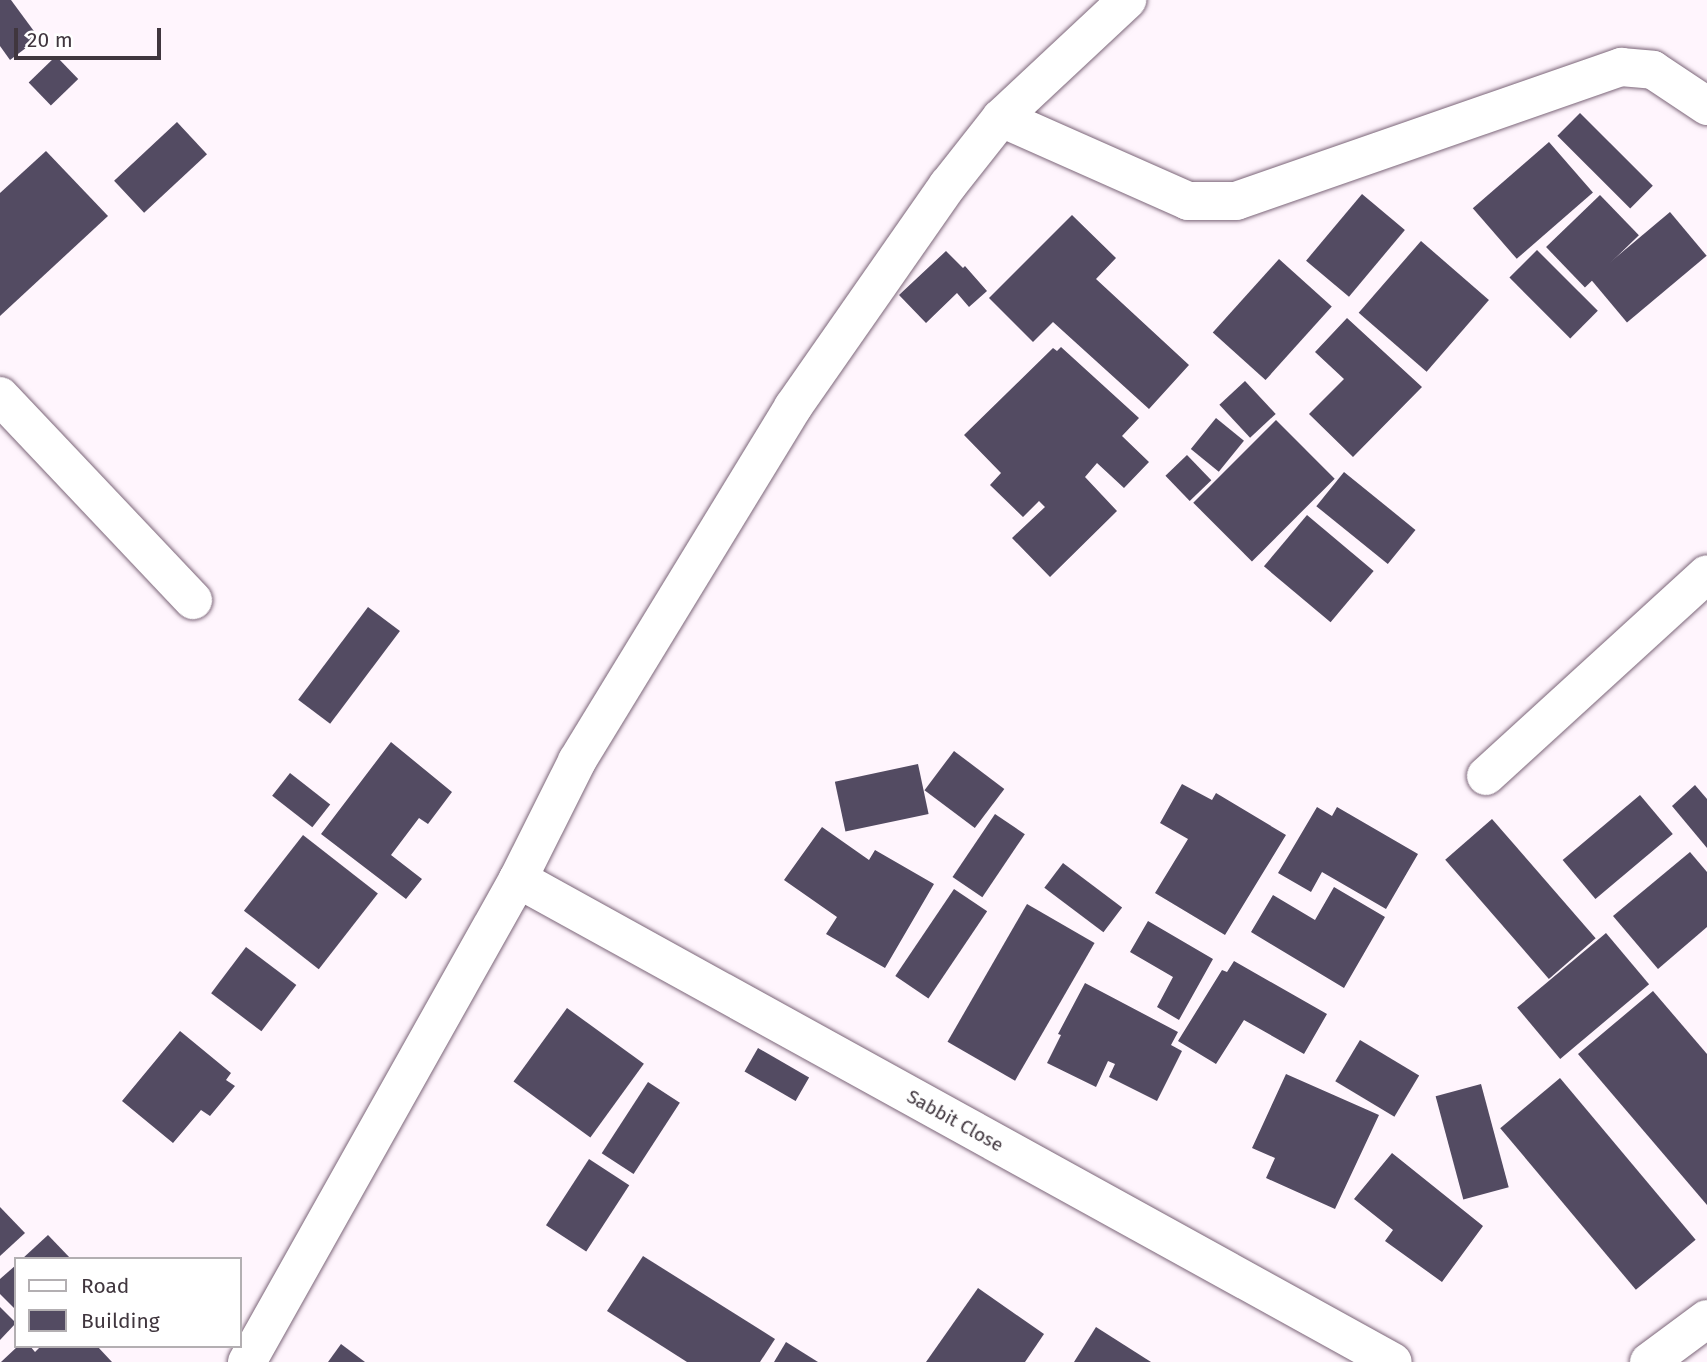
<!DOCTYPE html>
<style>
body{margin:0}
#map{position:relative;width:1707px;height:1362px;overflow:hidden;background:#fff5fd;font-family:"Fira Sans",sans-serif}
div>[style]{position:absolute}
.building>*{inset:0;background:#534b62;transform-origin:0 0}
.roads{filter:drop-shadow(0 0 2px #7c6679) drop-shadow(0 0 2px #7c6679)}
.minor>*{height:38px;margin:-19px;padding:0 19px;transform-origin:19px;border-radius:19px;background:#fff}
span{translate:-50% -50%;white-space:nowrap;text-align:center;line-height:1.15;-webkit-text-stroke:7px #fff;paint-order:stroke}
.street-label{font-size:19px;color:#40363e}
.legend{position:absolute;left:14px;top:1257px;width:228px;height:91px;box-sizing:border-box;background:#fff;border:2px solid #b3afb2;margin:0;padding:9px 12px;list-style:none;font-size:21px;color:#40363e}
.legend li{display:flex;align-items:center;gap:14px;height:35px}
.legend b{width:35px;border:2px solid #b3afb2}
.scale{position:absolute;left:14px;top:28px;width:147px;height:32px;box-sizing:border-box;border:4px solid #40363e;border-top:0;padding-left:9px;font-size:21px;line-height:24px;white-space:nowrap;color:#40363e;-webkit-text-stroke:5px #fff;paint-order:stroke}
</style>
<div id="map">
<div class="building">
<i style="clip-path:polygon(0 0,11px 0,39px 38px,10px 60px,0 46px)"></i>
<i style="left:56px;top:56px;width:32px;height:38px;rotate:46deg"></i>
<i style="left:1580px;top:113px;width:103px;height:32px;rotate:45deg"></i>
<i style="left:177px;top:122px;width:44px;height:86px;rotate:47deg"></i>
<i style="left:1549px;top:142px;width:67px;height:101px;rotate:49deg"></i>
<i style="clip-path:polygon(46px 151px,108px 216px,0 316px,0 193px)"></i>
<i style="left:1362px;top:194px;width:56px;height:87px;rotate:40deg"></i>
<i style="left:1600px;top:195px;width:56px;height:75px;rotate:46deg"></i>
<i style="left:1670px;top:212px;width:57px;height:104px;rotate:50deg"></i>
<i style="clip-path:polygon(1072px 215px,1116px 258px,1096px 279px,1189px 365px,1149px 409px,1053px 322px,1033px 342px,989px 298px)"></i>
<i style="left:1421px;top:241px;width:90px;height:95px;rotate:41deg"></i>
<i style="left:1537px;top:250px;width:86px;height:39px;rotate:45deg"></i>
<i style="clip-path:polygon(946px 251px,963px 268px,965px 266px,987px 291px,969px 307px,957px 293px,926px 323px,899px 295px)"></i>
<i style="left:1279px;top:259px;width:71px;height:99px;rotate:42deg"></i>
<i style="clip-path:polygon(1347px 318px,1422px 387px,1353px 457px,1309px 414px,1344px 379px,1315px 352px)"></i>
<i style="clip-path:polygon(1061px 347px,1139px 418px,1122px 436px,1149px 462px,1124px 488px,1097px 463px,1085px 477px,1117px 511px,1050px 577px,1012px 538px,1045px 507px,1039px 501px,1023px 517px,990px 485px,1001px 473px,964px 435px,1053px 348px,1057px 351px)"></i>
<i style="left:1245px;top:381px;width:45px;height:35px;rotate:47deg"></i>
<i style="left:1216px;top:418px;width:36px;height:40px;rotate:39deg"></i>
<i style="left:1276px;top:420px;width:83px;height:117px;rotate:45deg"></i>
<i style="left:1187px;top:455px;width:35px;height:30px;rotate:46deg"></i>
<i style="left:1344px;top:472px;width:92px;height:44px;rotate:39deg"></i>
<i style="left:1307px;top:515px;width:87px;height:67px;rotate:40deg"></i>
<i style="left:368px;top:607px;width:40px;height:116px;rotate:37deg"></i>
<i style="clip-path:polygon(391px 742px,452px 792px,428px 824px,419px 818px,391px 855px,422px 879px,406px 899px,321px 834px)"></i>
<i style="left:954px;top:751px;width:63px;height:49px;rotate:37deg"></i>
<i style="left:918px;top:764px;width:51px;height:85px;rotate:78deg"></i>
<i style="left:290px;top:773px;width:51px;height:29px;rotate:38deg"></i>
<i style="clip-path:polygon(1182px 784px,1212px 800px,1216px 793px,1286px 835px,1225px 935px,1155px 893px,1188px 839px,1160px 823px)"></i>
<i style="clip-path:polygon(1695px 785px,1707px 799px,1707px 848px,1672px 806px)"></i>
<i style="left:1640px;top:795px;width:51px;height:101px;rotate:50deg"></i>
<i style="clip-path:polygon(1317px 807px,1332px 816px,1337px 807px,1418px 854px,1386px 909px,1322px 872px,1311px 892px,1278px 873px)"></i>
<i style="left:995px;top:814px;width:36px;height:76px;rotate:34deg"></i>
<i style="left:1492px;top:819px;width:158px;height:62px;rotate:49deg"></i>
<i style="clip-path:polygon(822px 827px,869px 860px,875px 850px,934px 884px,885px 968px,826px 934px,837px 917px,784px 880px)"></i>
<i style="left:303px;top:835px;width:95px;height:96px;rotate:38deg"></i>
<i style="clip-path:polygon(1690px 852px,1707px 872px,1707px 927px,1658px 969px,1613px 916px)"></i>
<i style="left:1063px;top:863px;width:74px;height:31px;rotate:37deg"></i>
<i style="clip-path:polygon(1334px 887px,1385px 917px,1344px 988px,1251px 932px,1273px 895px,1315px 920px)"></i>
<i style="left:954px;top:889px;width:40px;height:105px;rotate:34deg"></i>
<i style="left:1027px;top:904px;width:78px;height:159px;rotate:30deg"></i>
<i style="clip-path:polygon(1148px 921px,1213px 959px,1179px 1020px,1157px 1007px,1173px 977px,1130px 952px)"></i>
<i style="left:1606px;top:933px;width:67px;height:116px;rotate:50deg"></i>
<i style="left:246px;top:947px;width:63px;height:58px;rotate:37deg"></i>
<i style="clip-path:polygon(1234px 961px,1327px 1014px,1304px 1054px,1244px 1020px,1216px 1064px,1178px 1041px,1222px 970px,1227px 972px)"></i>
<i style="clip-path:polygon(1085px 983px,1178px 1032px,1171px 1045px,1182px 1051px,1157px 1101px,1109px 1077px,1115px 1064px,1108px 1061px,1096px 1087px,1047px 1063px,1061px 1035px,1058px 1034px)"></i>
<i style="clip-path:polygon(1653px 991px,1707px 1054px,1707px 1205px,1578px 1054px)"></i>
<i style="left:567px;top:1008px;width:95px;height:91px;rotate:36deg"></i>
<i style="clip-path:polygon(180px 1031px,231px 1073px,226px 1080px,235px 1086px,210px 1116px,201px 1110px,173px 1143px,122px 1101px)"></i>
<i style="left:1360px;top:1040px;width:69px;height:48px;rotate:31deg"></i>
<i style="left:758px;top:1048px;width:59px;height:27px;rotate:30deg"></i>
<i style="clip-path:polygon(1286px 1074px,1379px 1115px,1335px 1209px,1266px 1178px,1275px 1158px,1252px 1148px)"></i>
<i style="left:1560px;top:1078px;width:211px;height:78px;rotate:50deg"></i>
<i style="left:648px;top:1082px;width:38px;height:85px;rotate:33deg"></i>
<i style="left:1481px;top:1084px;width:107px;height:47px;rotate:75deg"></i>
<i style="clip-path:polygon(1392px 1153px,1483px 1226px,1442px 1282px,1385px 1241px,1393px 1230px,1354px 1199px)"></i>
<i style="left:589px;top:1159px;width:48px;height:79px;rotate:33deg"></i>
<i style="clip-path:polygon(0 1207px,25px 1233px,0 1256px)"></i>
<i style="clip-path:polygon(48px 1235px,71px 1259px,22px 1259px)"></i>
<i style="clip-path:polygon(643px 1256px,775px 1339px,760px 1362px,687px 1362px,607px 1311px)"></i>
<i style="clip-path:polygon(16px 1265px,16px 1310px,0 1294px,0 1279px)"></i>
<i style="clip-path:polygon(978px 1288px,1044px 1334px,1025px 1362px,926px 1362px)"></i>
<i style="clip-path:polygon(0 1307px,16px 1323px,0 1340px)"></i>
<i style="clip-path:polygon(1096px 1327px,1151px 1362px,1074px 1362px)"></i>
<i style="clip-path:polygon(786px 1342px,818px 1362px,774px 1362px)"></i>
<i style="clip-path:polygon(341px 1344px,365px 1362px,328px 1362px)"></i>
<i style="clip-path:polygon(18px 1346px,30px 1346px,35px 1352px,41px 1346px,97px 1346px,112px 1362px,1px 1362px)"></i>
</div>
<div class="roads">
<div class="minor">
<i style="left:1001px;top:118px;width:205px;rotate:23.9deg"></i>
<i style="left:1188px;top:201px;width:48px"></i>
<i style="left:1236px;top:201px;width:408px;rotate:-19.2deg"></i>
<i style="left:1621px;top:67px;width:32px;rotate:5deg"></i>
<i style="left:1653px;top:70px;width:65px;rotate:33.7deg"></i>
<i style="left:0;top:396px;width:281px;rotate:46.6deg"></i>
<i style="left:1486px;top:776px;width:299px;rotate:-42.4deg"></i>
<i style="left:518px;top:879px;width:999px;rotate:28.9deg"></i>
<i style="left:247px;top:1362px;width:554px;rotate:-60.7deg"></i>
<i style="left:518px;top:879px;width:132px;rotate:-63.4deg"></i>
<i style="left:577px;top:761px;width:415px;rotate:-58.6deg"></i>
<i style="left:793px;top:407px;width:271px;rotate:-55.1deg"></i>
<i style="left:948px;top:185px;width:85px;rotate:-51.7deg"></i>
<i style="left:1001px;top:118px;width:173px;rotate:-43.1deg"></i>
<i style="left:1649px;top:1362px;width:72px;rotate:-36.6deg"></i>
</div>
</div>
<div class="street-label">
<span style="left:955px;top:1121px;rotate:29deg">Sabbit Close</span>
</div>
<ul class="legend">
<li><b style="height:9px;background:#fff"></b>Road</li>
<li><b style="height:19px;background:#534b62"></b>Building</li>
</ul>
<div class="scale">20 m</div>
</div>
